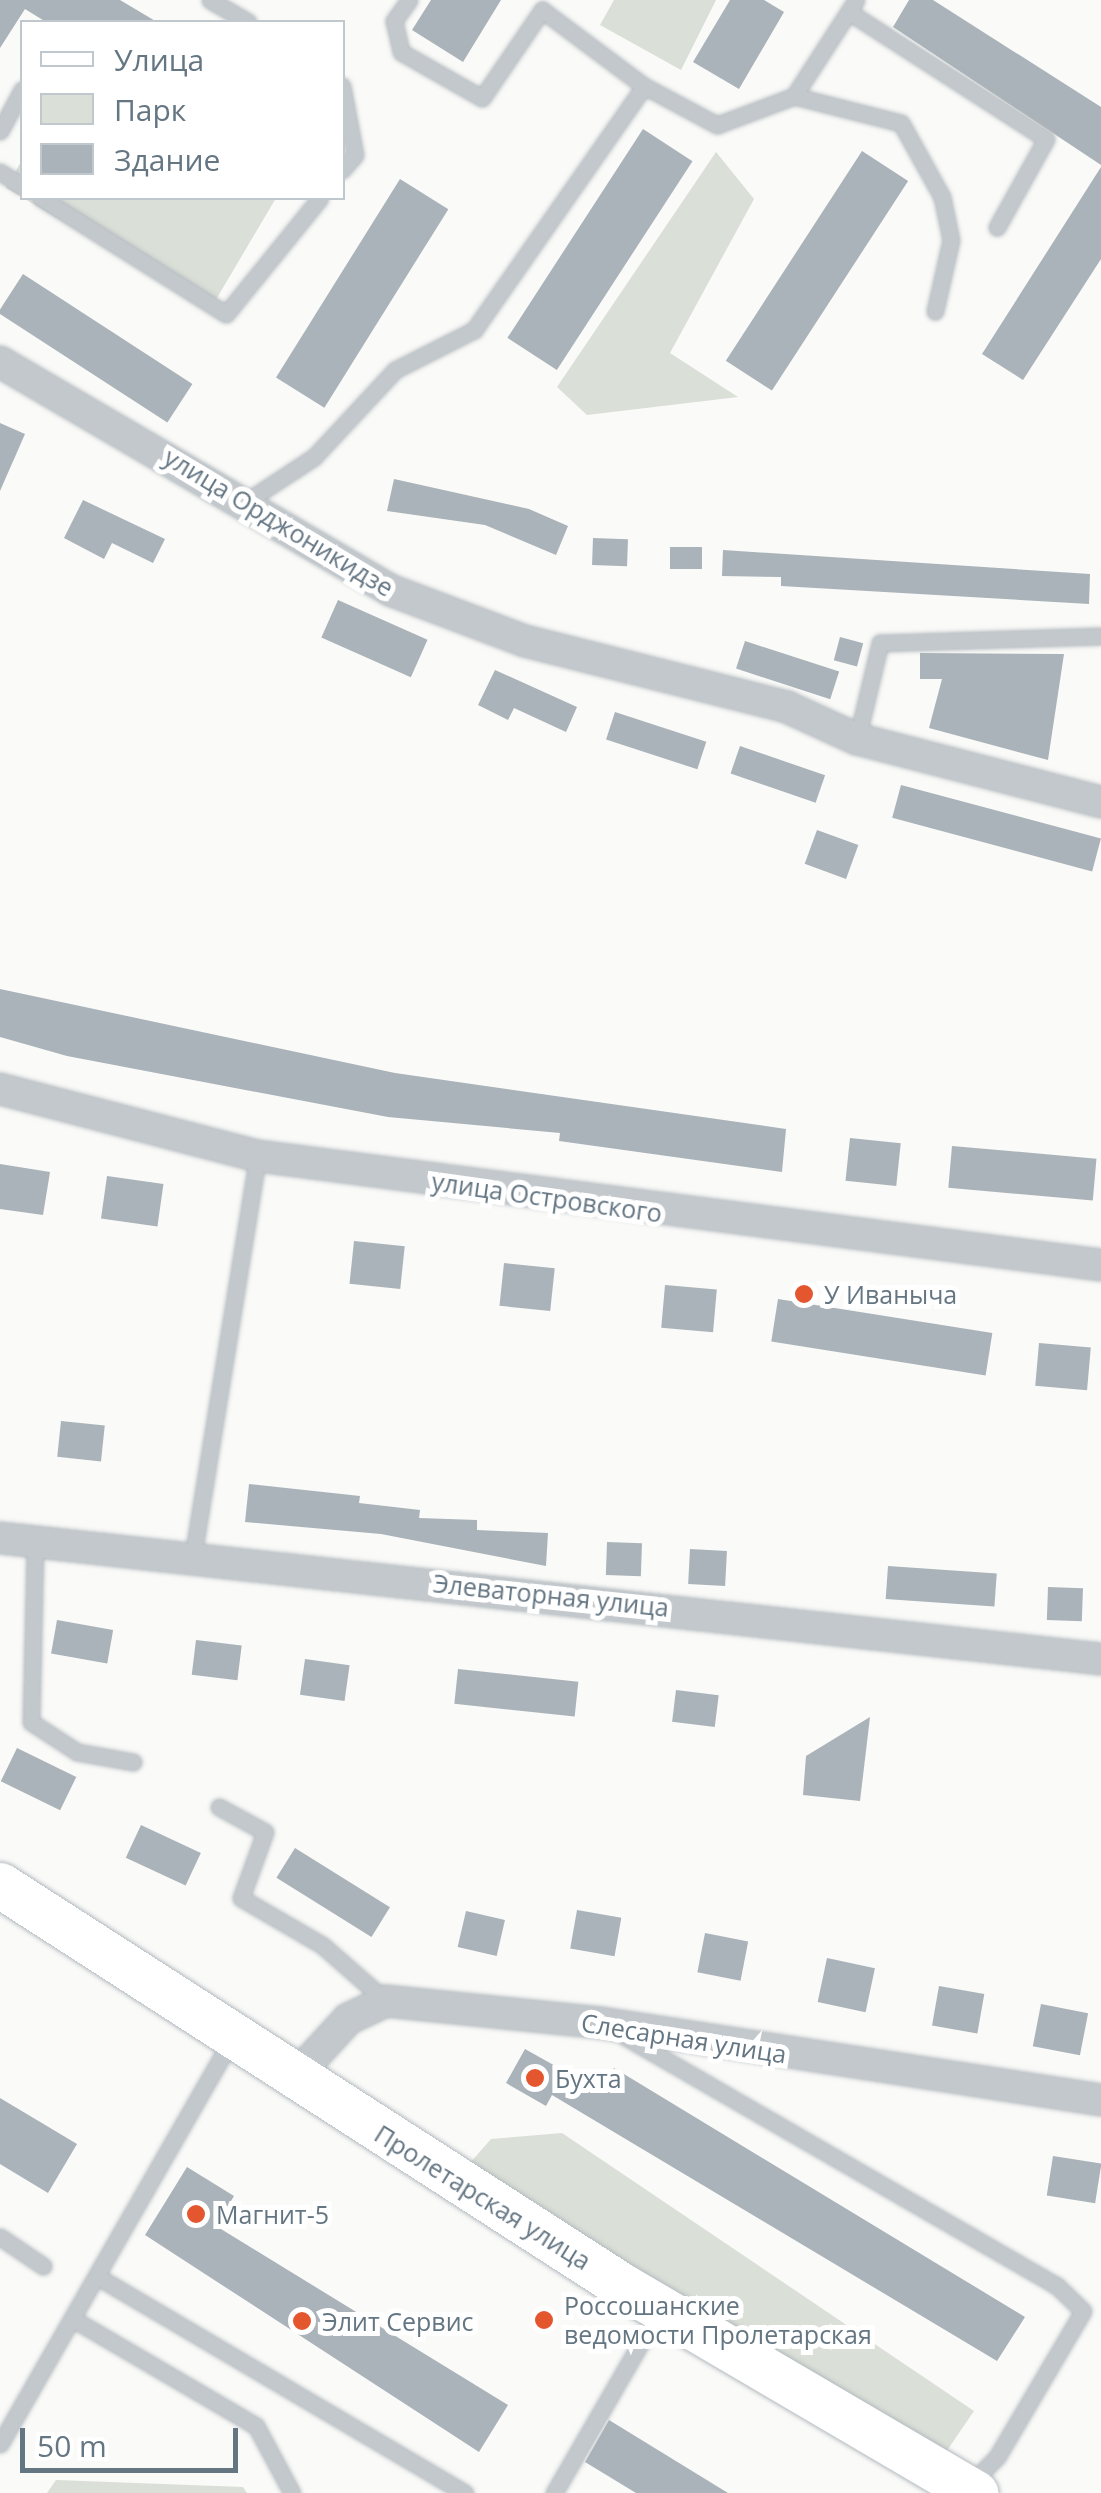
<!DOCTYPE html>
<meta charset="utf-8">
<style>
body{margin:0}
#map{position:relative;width:1101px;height:2493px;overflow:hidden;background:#fafaf8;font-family:"Open Sans",sans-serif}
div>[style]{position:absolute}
.green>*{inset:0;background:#dadfd7}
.building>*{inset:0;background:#aab3b9;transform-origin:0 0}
.roads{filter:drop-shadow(0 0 2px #b3babf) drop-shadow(0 0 2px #b3babf)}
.lane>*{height:15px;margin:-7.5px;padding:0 7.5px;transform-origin:7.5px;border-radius:7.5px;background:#c3c8cc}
.street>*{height:30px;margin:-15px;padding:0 15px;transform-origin:15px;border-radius:15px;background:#c3c8cc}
.secondary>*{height:45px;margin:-22.5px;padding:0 22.5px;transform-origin:22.5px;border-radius:22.5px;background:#fff}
.dots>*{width:28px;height:28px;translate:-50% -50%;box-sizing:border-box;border:5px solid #fff;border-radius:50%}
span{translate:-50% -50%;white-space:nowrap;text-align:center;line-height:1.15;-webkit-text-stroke:10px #fff;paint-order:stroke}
.street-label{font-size:25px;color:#657683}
.poi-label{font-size:25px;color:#657683}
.left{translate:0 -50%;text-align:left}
.legend{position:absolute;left:20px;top:20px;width:325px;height:180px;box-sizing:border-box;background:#fff;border:2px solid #c1c8cd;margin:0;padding:12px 18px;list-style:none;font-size:30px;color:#657683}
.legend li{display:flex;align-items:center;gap:20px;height:50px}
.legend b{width:50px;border:2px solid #c1c8cd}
.scale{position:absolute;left:20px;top:2428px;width:218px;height:45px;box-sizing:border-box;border:5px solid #657683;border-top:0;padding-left:12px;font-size:30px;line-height:35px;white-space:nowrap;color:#657683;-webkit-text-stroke:8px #fff;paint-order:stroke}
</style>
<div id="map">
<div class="green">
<i style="clip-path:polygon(614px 0,716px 0,681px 70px,600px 25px)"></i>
<i style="clip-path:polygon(716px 152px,754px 199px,670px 353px,738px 397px,587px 415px,557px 387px)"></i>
<i style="clip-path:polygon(22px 160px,22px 198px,276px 198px,211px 308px,6px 188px)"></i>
<i style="clip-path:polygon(562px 2133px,974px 2411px,946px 2452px,462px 2172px,491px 2139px)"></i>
<i style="clip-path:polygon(56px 2480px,243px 2487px,247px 2493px,47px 2493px)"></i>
</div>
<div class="building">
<i style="clip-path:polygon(0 0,120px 0,157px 22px,46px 22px,25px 9px,0 48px)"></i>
<i style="clip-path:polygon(431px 0,501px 0,463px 62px,412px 30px)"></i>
<i style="clip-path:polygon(730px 0,764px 0,784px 12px,739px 89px,693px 62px)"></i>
<i style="clip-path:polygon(909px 0,933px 0,1101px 107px,1101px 165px,893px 27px)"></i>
<i style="left:643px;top:129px;width:59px;height:249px;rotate:33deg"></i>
<i style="left:862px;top:151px;width:55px;height:250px;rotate:33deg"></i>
<i style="clip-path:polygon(1101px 167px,1101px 259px,1023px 380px,982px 354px)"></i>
<i style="left:400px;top:179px;width:57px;height:234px;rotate:32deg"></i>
<i style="left:23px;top:274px;width:202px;height:46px;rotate:33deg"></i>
<i style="clip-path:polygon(0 423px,25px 434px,0 491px)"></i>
<i style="clip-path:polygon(394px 479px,529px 509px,568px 526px,556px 555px,485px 525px,387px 511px)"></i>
<i style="clip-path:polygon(83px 500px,165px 539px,153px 563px,112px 543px,104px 559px,64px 538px)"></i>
<i style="left:593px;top:538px;width:35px;height:27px;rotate:2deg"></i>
<i style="left:670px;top:547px;width:32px;height:22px"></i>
<i style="clip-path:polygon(723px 550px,1090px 574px,1089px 604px,781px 586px,781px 577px,722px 576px)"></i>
<i style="left:338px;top:600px;width:98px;height:41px;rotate:24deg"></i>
<i style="left:840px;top:637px;width:24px;height:24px;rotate:15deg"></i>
<i style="left:745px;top:641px;width:99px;height:29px;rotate:18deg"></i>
<i style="clip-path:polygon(920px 653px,1064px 654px,1048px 760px,929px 728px,942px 679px,920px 679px)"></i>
<i style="clip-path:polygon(495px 670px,577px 707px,566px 732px,514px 708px,508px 720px,478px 705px)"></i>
<i style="left:615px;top:712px;width:96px;height:29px;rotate:18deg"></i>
<i style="left:740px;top:746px;width:90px;height:29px;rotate:19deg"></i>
<i style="left:901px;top:785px;width:207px;height:34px;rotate:15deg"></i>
<i style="left:817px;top:830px;width:44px;height:36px;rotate:20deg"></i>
<i style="clip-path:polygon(0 989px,395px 1073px,786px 1129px,782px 1172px,559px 1141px,560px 1133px,388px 1117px,67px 1056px,0 1037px)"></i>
<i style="left:850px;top:1138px;width:51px;height:43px;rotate:6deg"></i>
<i style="left:952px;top:1146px;width:145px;height:42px;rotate:5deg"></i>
<i style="clip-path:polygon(0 1164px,50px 1172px,43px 1215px,0 1209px)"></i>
<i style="left:107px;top:1176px;width:57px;height:43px;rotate:8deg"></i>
<i style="left:354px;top:1241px;width:51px;height:43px;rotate:6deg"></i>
<i style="left:504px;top:1263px;width:51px;height:43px;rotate:6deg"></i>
<i style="left:665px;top:1285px;width:52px;height:43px;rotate:5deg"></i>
<i style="left:778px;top:1299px;width:217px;height:43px;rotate:9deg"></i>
<i style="left:1039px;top:1343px;width:52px;height:43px;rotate:5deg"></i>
<i style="left:61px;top:1421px;width:44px;height:36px;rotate:6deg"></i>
<i style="clip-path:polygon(249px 1484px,360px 1496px,359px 1503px,420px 1510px,419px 1518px,477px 1520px,477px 1530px,548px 1533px,546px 1566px,381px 1534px,245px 1522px)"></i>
<i style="left:607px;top:1542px;width:35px;height:33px;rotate:2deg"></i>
<i style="left:690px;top:1549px;width:37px;height:35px;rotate:3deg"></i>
<i style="left:888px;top:1566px;width:109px;height:33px;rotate:4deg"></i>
<i style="left:1048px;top:1587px;width:35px;height:33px;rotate:2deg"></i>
<i style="left:57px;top:1620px;width:57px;height:34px;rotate:10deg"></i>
<i style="left:196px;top:1640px;width:46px;height:35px;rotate:7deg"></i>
<i style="left:305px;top:1659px;width:45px;height:36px;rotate:8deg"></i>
<i style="left:458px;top:1669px;width:121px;height:35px;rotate:6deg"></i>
<i style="left:676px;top:1690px;width:43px;height:32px;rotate:7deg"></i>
<i style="clip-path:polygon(870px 1717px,860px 1801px,803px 1795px,806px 1756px)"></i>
<i style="left:17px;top:1748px;width:66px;height:37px;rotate:26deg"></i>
<i style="left:141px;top:1825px;width:66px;height:36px;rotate:25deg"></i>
<i style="left:295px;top:1848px;width:112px;height:35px;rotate:32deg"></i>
<i style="left:577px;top:1910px;width:45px;height:39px;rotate:10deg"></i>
<i style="left:466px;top:1911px;width:40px;height:37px;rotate:13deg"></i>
<i style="left:705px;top:1933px;width:44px;height:40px;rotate:11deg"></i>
<i style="left:827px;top:1958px;width:49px;height:45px;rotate:12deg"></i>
<i style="left:939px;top:1986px;width:46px;height:40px;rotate:10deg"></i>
<i style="left:1041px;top:2004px;width:48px;height:43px;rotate:11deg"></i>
<i style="clip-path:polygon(525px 2049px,600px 2091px,614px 2068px,1025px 2317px,997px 2361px,552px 2095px,546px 2106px,506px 2083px)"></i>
<i style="clip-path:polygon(0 2098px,77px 2144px,48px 2193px,0 2164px)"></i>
<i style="left:1053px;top:2156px;width:49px;height:40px;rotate:9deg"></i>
<i style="clip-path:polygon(187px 2167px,234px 2196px,216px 2226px,508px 2405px,479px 2452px,145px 2235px)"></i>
<i style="clip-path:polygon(609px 2420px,728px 2493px,636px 2493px,585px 2462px)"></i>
</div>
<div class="roads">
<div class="lane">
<i style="left:210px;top:0;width:44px;rotate:30.1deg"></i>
<i style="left:409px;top:0;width:26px;rotate:126deg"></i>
<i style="left:394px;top:21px;width:32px;rotate:77deg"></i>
<i style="left:401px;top:52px;width:93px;rotate:29.6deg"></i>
<i style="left:482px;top:98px;width:107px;rotate:-55.7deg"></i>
<i style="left:542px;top:10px;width:127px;rotate:36.7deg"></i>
<i style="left:644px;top:86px;width:83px;rotate:28.1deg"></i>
<i style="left:717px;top:125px;width:82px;rotate:-20.6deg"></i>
<i style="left:794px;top:96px;width:110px;rotate:14.2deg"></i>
<i style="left:901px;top:123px;width:85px;rotate:61deg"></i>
<i style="left:942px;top:197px;width:44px;rotate:78.2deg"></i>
<i style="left:951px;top:240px;width:73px;rotate:102.7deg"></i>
<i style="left:849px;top:12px;width:234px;rotate:32.8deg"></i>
<i style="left:1046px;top:139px;width:101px;rotate:119.1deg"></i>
<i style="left:342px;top:86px;width:70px;rotate:79.3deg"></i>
<i style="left:355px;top:155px;width:20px;rotate:131deg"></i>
<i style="left:794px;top:96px;width:114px;rotate:-57.1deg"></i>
<i style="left:0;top:131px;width:47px;rotate:-61.8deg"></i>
<i style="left:0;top:172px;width:26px;rotate:32deg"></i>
<i style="left:41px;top:198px;width:218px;rotate:32.1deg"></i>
<i style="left:226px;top:314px;width:149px;rotate:-51deg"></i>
<i style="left:244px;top:503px;width:84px;rotate:-33.3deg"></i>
<i style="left:314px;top:457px;width:119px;rotate:-47deg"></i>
<i style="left:395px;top:370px;width:89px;rotate:-26.9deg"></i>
<i style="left:474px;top:330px;width:297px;rotate:-55.1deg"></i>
<i style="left:857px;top:739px;width:99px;rotate:-76.5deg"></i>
<i style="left:880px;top:643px;width:221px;rotate:-1.8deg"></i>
<i style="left:35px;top:1546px;width:176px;rotate:91.3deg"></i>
<i style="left:31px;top:1722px;width:55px;rotate:33.1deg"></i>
<i style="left:77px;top:1752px;width:57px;rotate:10.1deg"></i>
<i style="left:192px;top:1562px;width:411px;rotate:-80.8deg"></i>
<i style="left:219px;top:1807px;width:52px;rotate:28.5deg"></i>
<i style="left:265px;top:1832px;width:70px;rotate:110deg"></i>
<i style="left:241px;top:1898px;width:94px;rotate:30.1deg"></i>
<i style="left:322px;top:1945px;width:85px;rotate:41.2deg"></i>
<i style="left:624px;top:2036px;width:499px;rotate:30deg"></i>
<i style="left:1056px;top:2285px;width:37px;rotate:44deg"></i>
<i style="left:1083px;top:2311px;width:169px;rotate:120.5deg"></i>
<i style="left:997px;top:2457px;width:41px;rotate:135deg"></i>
<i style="left:0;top:2237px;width:52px;rotate:34deg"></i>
<i style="left:98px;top:2277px;width:426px;rotate:30.5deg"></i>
<i style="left:73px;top:2319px;width:212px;rotate:30.3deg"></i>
<i style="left:256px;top:2426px;width:76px;rotate:61.8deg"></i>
<i style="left:0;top:2444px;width:465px;rotate:-60.2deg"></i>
<i style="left:554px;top:2493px;width:210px;rotate:-60deg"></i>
</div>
<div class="street">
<i style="left:0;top:362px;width:452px;rotate:30.3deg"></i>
<i style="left:390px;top:590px;width:144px;rotate:20.7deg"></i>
<i style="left:525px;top:641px;width:270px;rotate:14.1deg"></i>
<i style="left:787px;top:707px;width:77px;rotate:24.6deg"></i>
<i style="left:857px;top:739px;width:252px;rotate:14.5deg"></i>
<i style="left:0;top:1089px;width:267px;rotate:14.6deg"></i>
<i style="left:258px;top:1156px;width:850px;rotate:7.37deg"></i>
<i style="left:0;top:1538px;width:1108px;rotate:6.27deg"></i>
<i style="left:294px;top:2078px;width:80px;rotate:-47.5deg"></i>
<i style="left:348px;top:2019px;width:42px;rotate:-25.3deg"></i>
<i style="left:386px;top:2001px;width:216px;rotate:5.8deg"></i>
<i style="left:601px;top:2023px;width:506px;rotate:8.75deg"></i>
</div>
<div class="secondary">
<i style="left:0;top:1885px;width:739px;rotate:32.79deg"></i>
<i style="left:621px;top:2285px;width:411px;rotate:30.4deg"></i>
</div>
</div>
<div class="dots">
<i style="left:804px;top:1294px;background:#e4572e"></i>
<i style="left:535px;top:2078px;background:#e4572e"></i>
<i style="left:196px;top:2214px;background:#e4572e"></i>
<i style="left:544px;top:2320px;background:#e4572e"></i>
<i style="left:302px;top:2321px;background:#e4572e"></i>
</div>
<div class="street-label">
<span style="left:279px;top:522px;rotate:31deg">улица Орджоникидзе</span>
<span style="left:547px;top:1197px;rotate:8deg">улица Островского</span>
<span style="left:551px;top:1595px;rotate:6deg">Элеваторная улица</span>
<span style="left:684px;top:2038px;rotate:9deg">Слесарная улица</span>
<span style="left:483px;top:2197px;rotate:32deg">Пролетарская улица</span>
</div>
<div class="poi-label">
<span class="left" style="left:824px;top:1294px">У Иваныча</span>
<span class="left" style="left:555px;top:2078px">Бухта</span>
<span class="left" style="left:216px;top:2214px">Магнит-5</span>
<span class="left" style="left:564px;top:2320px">Россошанские<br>ведомости Пролетарская</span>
<span class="left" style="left:322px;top:2321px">Элит Сервис</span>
</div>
<ul class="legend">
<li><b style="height:12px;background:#fff"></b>Улица</li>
<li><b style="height:28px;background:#dadfd7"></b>Парк</li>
<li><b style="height:28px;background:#aab3b9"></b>Здание</li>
</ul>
<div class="scale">50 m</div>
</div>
